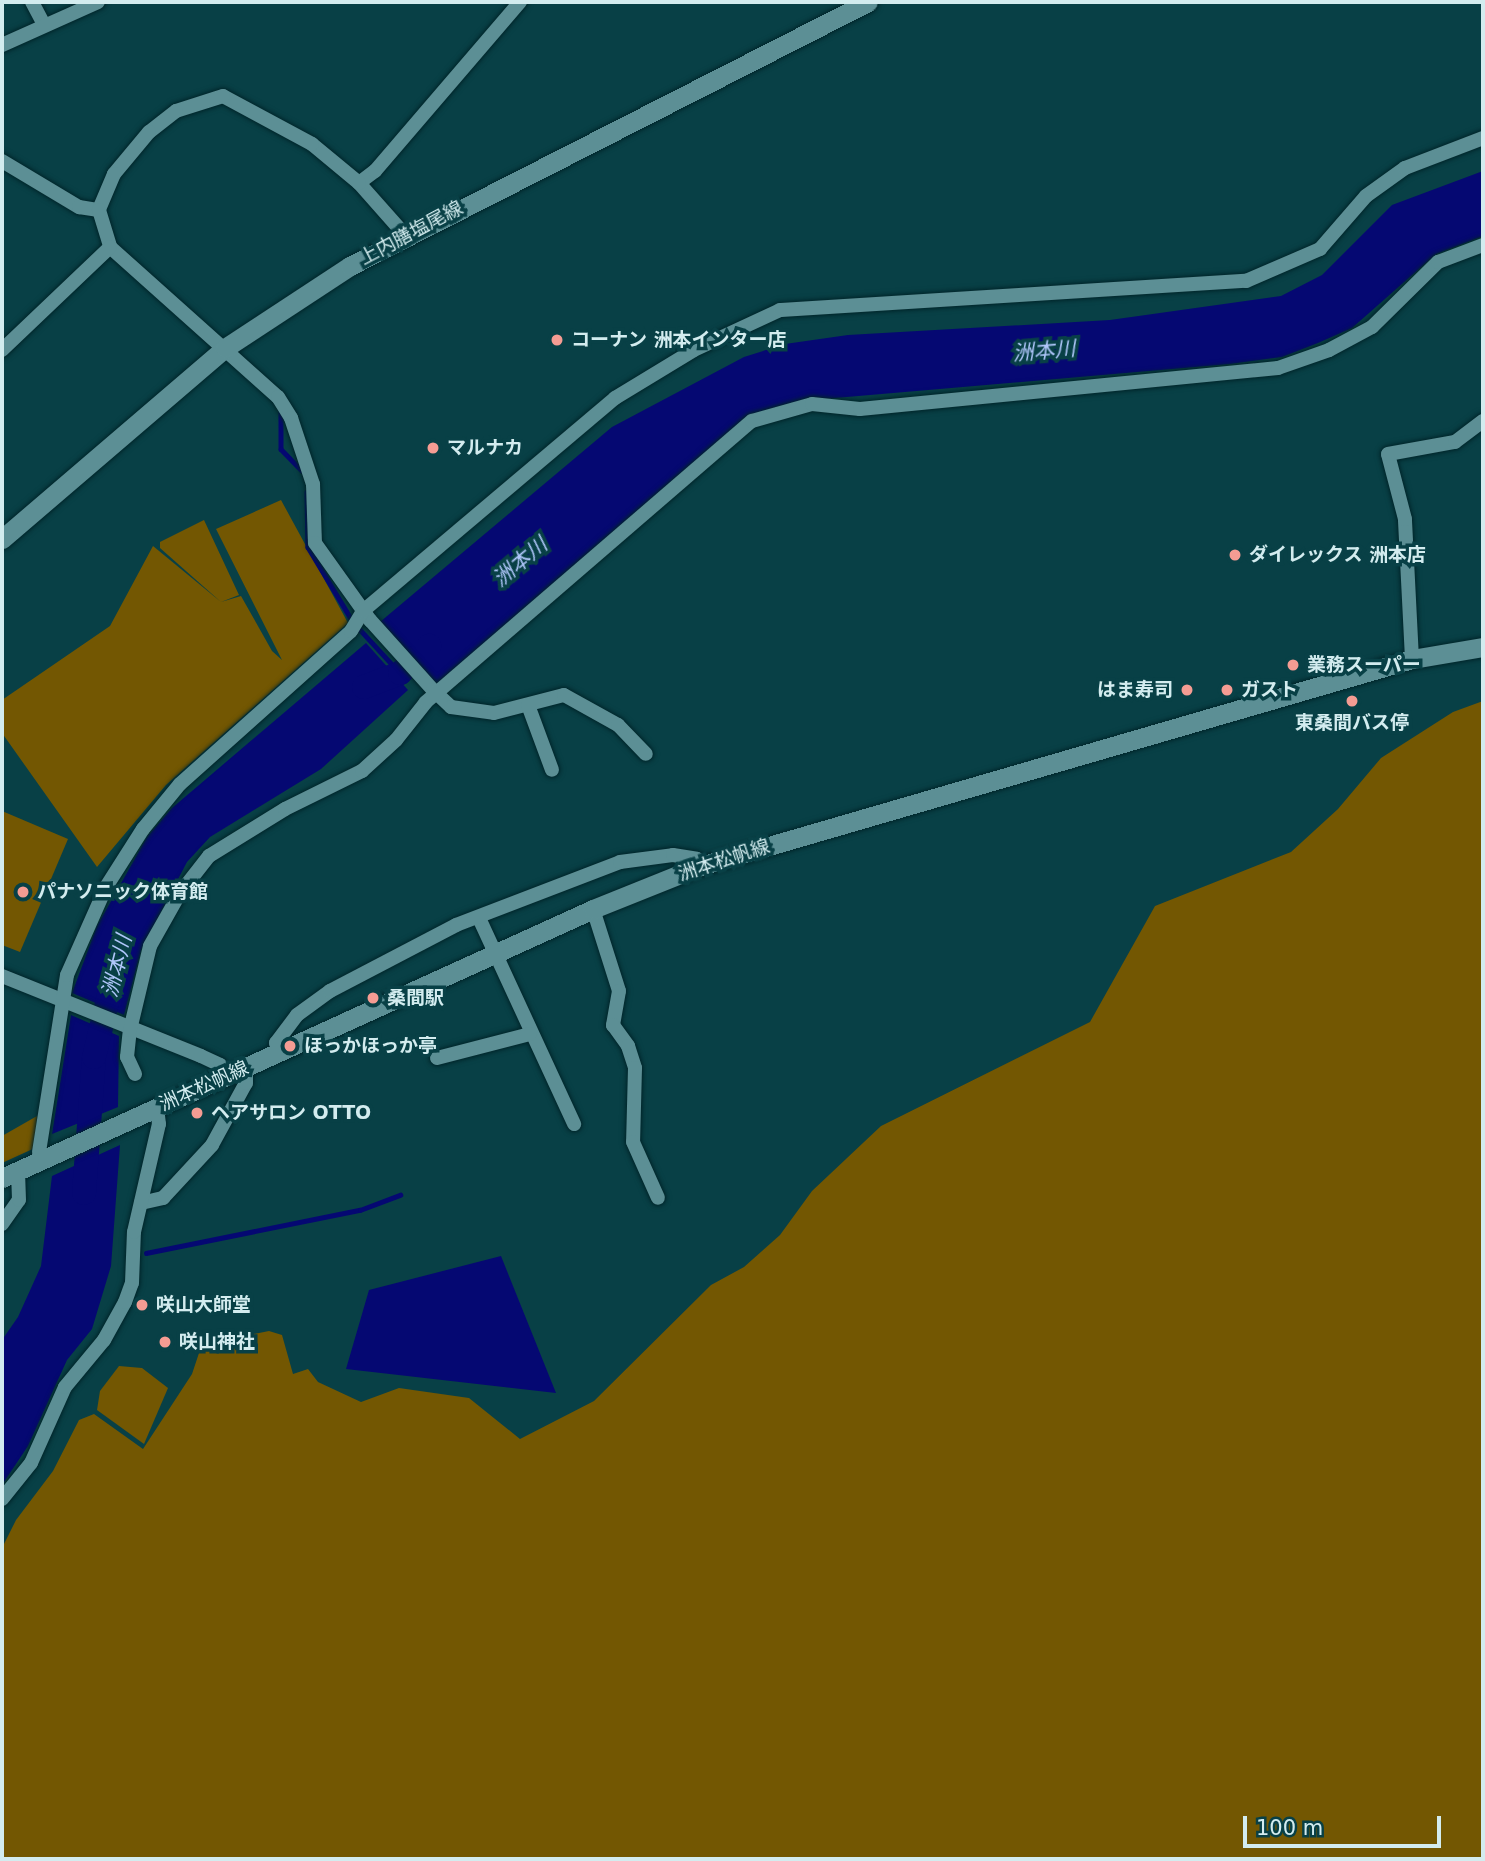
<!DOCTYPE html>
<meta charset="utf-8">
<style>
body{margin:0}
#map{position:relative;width:1485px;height:1861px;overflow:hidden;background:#084046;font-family:"DejaVu Sans","Noto Sans JP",sans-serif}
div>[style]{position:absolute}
.green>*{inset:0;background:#735702}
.water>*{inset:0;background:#050872}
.stream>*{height:4.5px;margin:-2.25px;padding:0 2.25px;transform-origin:2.25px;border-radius:2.25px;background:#050872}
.river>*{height:24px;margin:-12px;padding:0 12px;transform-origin:12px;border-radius:12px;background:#050872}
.roads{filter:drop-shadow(0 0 2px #00252a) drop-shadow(0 0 2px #00252a)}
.street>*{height:14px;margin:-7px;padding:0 7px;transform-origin:7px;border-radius:7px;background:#5c8f95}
.secondary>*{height:19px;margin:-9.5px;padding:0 9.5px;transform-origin:9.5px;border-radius:9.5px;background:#5c8f95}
.dots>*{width:19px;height:19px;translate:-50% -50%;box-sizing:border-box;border:4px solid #084046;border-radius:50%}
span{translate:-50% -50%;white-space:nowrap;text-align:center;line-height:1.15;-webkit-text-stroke:7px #084046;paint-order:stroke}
.street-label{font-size:19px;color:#d3ecef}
.poi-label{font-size:19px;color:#d3ecef;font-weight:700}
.left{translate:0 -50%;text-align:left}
.right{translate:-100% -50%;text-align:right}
.water-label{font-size:21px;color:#afc6fa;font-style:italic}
.frame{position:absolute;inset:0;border:4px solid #d3ecef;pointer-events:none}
.scale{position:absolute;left:1243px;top:1816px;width:198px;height:32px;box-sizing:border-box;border:4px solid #d3ecef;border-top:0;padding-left:9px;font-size:21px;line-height:24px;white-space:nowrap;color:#d3ecef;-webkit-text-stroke:5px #084046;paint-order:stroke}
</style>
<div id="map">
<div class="green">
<i style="clip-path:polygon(281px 500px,348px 623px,166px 785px,97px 867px,2px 733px,2px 700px,110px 626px,153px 546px,221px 602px,160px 548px,160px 542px,204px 520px,239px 595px,221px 602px,241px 596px,272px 651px,282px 660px,216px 529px)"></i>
<i style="clip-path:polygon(1483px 701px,1483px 1859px,2px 1859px,2px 1548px,16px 1520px,53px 1471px,79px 1420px,94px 1414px,143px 1449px,192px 1374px,202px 1344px,269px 1331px,282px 1335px,293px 1374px,308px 1369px,318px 1382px,361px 1402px,399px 1388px,469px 1398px,520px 1439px,594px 1401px,711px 1285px,744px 1267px,780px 1235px,812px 1191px,881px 1126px,1090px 1022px,1155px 906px,1291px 852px,1338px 809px,1381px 758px,1453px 712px)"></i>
<i style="clip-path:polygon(2px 811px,68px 839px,20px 952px,2px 945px)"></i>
<i style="clip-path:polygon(37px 1116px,35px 1148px,2px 1163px,2px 1136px)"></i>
<i style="clip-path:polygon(119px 1366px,142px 1368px,168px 1388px,144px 1444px,97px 1410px,100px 1391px)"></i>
</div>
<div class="water">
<i style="clip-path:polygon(1483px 171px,1483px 236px,1436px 254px,1352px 328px,1318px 343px,1282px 357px,1230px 364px,812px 400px,752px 417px,731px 430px,439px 688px,380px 622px,612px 427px,744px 357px,785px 344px,848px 335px,1110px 320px,1281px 296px,1322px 275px,1392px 205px)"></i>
<i style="clip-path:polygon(366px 643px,408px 690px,321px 769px,210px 837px,187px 862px,141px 950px,124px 1015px,72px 993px,97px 926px,147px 837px,172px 808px)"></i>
<i style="clip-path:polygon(71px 1015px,119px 1036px,118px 1107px,52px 1134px)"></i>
<i style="clip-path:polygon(120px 1145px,111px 1266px,92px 1329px,67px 1360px,28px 1446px,2px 1485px,2px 1340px,18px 1317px,41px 1266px,52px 1176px)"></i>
<i style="clip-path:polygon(501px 1256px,556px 1393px,346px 1369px,369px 1290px)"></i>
</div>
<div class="stream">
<i style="left:281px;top:412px;width:37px;rotate:90deg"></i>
<i style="left:281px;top:449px;width:30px;rotate:46deg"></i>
<i style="left:307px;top:492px;width:55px;rotate:89deg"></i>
<i style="left:308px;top:547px;width:87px;rotate:59deg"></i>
<i style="left:353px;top:622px;width:69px;rotate:47.3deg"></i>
<i style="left:146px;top:1253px;width:218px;rotate:-11.4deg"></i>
<i style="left:360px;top:1210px;width:43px;rotate:-20.6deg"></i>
</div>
<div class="river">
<i style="left:364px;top:687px;width:39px;rotate:-21deg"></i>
<i style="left:400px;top:673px;width:40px;rotate:-43deg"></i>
<i style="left:84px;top:1193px;width:136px;rotate:-85.8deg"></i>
<i style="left:94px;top:1057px;width:68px;rotate:-76.4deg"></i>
</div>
<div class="roads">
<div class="street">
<i style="left:32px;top:2px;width:24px;rotate:62deg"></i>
<i style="left:2px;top:45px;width:105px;rotate:-24.1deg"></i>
<i style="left:2px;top:161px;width:90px;rotate:30.9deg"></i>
<i style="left:79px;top:207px;width:20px;rotate:9deg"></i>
<i style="left:359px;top:183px;width:20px;rotate:-37deg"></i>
<i style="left:375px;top:171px;width:223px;rotate:-49.4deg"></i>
<i style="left:405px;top:235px;width:69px;rotate:-131.5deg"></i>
<i style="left:359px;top:183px;width:61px;rotate:-140.3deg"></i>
<i style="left:312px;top:144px;width:101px;rotate:-151.7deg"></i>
<i style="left:223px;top:96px;width:49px;rotate:162.3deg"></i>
<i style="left:176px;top:111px;width:34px;rotate:142deg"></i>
<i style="left:149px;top:132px;width:55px;rotate:129.8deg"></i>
<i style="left:114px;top:174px;width:39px;rotate:113deg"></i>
<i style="left:99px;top:210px;width:39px;rotate:73deg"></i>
<i style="left:110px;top:247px;width:225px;rotate:41.8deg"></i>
<i style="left:278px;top:397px;width:25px;rotate:58deg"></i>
<i style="left:291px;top:418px;width:70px;rotate:71.6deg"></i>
<i style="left:313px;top:484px;width:59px;rotate:88.1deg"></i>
<i style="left:315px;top:543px;width:95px;rotate:54.5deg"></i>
<i style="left:370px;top:620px;width:94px;rotate:48deg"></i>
<i style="left:433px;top:690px;width:25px;rotate:43deg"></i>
<i style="left:451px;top:707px;width:43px;rotate:7.9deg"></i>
<i style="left:494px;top:713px;width:72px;rotate:-14.4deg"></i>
<i style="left:564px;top:695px;width:62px;rotate:29.1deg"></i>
<i style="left:618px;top:725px;width:40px;rotate:46deg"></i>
<i style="left:2px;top:350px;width:149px;rotate:-43.6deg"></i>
<i style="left:1412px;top:659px;width:140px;rotate:-92.9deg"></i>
<i style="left:1405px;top:519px;width:67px;rotate:-104.7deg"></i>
<i style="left:1388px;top:454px;width:68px;rotate:-10.2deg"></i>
<i style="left:1455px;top:442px;width:35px;rotate:-37deg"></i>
<i style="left:528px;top:705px;width:69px;rotate:69.7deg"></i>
<i style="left:593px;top:909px;width:86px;rotate:72.4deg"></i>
<i style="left:619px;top:991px;width:35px;rotate:100deg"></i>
<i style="left:613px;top:1025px;width:26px;rotate:54deg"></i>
<i style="left:628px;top:1046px;width:23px;rotate:72deg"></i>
<i style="left:635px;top:1068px;width:74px;rotate:91.5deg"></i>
<i style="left:633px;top:1142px;width:61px;rotate:65.9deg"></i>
<i style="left:479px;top:918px;width:227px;rotate:65.2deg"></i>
<i style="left:2px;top:976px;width:214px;rotate:21.9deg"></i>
<i style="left:201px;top:1056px;width:21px;rotate:25deg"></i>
<i style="left:220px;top:1065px;width:13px;rotate:67deg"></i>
<i style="left:280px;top:1052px;width:10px;rotate:-114deg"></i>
<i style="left:276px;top:1043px;width:35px;rotate:-53deg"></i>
<i style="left:297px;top:1015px;width:41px;rotate:-36deg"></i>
<i style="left:330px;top:991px;width:142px;rotate:-27.6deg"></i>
<i style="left:456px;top:925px;width:176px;rotate:-21deg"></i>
<i style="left:620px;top:862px;width:53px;rotate:-7.5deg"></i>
<i style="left:673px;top:855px;width:24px;rotate:9deg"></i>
<i style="left:697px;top:859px;width:8px;rotate:67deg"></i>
<i style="left:437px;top:1058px;width:96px;rotate:-14.5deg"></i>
<i style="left:135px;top:1074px;width:19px;rotate:-115deg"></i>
<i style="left:127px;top:1057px;width:27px;rotate:-84deg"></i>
<i style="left:130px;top:1030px;width:86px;rotate:-76.6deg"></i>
<i style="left:150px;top:946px;width:61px;rotate:-60.5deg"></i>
<i style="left:180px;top:893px;width:47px;rotate:-51.9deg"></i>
<i style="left:209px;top:856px;width:89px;rotate:-31.7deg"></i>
<i style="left:285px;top:809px;width:86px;rotate:-26.3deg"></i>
<i style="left:362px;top:771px;width:46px;rotate:-42.4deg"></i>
<i style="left:396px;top:740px;width:48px;rotate:-51.7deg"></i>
<i style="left:426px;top:702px;width:430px;rotate:-40.8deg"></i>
<i style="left:752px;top:421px;width:62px;rotate:-15.8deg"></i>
<i style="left:812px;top:404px;width:48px;rotate:5.9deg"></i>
<i style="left:860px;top:409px;width:420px;rotate:-5.6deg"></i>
<i style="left:1278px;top:368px;width:54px;rotate:-19.4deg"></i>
<i style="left:1329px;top:350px;width:49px;rotate:-28.1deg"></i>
<i style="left:1372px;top:327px;width:93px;rotate:-44.6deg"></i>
<i style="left:1438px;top:262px;width:48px;rotate:-20.7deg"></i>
<i style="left:39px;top:1152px;width:179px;rotate:-81deg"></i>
<i style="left:67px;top:975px;width:96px;rotate:-66.1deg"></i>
<i style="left:106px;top:887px;width:69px;rotate:-57.5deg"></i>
<i style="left:143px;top:829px;width:58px;rotate:-50.6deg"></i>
<i style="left:180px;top:784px;width:229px;rotate:-41.8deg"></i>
<i style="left:351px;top:631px;width:23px;rotate:-59deg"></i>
<i style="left:363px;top:611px;width:330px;rotate:-40.2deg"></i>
<i style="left:615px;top:398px;width:92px;rotate:-31.3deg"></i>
<i style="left:694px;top:350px;width:95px;rotate:-24.9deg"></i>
<i style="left:780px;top:310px;width:467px;rotate:-3.6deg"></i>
<i style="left:1246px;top:281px;width:81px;rotate:-23.4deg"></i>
<i style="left:1320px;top:249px;width:70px;rotate:-49deg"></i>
<i style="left:1366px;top:196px;width:48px;rotate:-35.7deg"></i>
<i style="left:1405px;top:168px;width:84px;rotate:-21deg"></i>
<i style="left:141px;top:1203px;width:23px;rotate:-13deg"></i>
<i style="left:163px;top:1198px;width:72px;rotate:-47.2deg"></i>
<i style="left:212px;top:1145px;width:71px;rotate:-61.3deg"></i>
<i style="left:246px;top:1083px;width:16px;rotate:-90deg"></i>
<i style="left:2px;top:1224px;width:29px;rotate:-55deg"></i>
<i style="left:19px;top:1200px;width:30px;rotate:-92deg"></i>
<i style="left:2px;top:1499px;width:46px;rotate:-51.1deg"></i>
<i style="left:31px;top:1463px;width:83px;rotate:-65.9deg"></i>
<i style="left:65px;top:1387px;width:61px;rotate:-50.3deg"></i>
<i style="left:104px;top:1340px;width:43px;rotate:-61.1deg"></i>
<i style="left:125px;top:1302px;width:20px;rotate:-70deg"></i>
<i style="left:132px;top:1283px;width:51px;rotate:-87.8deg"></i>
<i style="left:134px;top:1232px;width:111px;rotate:-77deg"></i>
<i style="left:159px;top:1124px;width:16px;rotate:-97deg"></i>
</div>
<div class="secondary">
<i style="left:2px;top:539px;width:294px;rotate:-40.6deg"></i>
<i style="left:225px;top:348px;width:149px;rotate:-33.3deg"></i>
<i style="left:350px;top:266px;width:581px;rotate:-27.01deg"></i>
<i style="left:2px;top:1178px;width:649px;rotate:-24.47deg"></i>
<i style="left:593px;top:909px;width:115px;rotate:-21.9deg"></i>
<i style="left:700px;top:866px;width:741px;rotate:-16.21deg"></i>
<i style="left:1412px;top:659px;width:72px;rotate:-9.6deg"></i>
</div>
</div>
<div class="dots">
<i style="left:557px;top:340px;background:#f59c93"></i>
<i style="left:433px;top:448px;background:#f59c93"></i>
<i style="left:1235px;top:555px;background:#f59c93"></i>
<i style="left:1293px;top:665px;background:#f59c93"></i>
<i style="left:1187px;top:690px;background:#f59c93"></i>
<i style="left:1227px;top:690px;background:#f59c93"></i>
<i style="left:1352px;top:701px;background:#f59c93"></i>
<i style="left:23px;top:892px;background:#f59c93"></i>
<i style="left:373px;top:998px;background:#f59c93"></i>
<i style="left:290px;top:1046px;background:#f59c93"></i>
<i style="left:197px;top:1113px;background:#f59c93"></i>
<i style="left:142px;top:1305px;background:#f59c93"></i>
<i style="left:165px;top:1342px;background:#f59c93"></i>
</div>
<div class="street-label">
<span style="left:411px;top:233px;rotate:-28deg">上内膳塩尾線</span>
<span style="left:724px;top:860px;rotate:-18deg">洲本松帆線</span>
<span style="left:204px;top:1086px;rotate:-24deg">洲本松帆線</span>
</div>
<div class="poi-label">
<span class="left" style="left:571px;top:340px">コーナン 洲本インター店</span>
<span class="left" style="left:447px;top:448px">マルナカ</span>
<span class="left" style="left:1249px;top:555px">ダイレックス 洲本店</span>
<span class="left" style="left:1307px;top:665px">業務スーパー</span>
<span class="right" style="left:1173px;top:690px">はま寿司</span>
<span class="left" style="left:1241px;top:690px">ガスト</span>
<span style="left:1352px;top:723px">東桑間バス停</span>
<span class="left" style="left:37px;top:892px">パナソニック体育館</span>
<span class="left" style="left:387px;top:998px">桑間駅</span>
<span class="left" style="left:304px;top:1046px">ほっかほっか亭</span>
<span class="left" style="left:211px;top:1113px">ヘアサロン OTTO</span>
<span class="left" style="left:156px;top:1305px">咲山大師堂</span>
<span class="left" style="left:179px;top:1342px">咲山神社</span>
</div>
<div class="water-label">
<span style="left:1044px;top:351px;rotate:-5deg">洲本川</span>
<span style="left:520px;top:562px;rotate:-40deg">洲本川</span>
<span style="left:117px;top:966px;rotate:-76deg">洲本川</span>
</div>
<div class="frame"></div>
<div class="scale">100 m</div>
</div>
